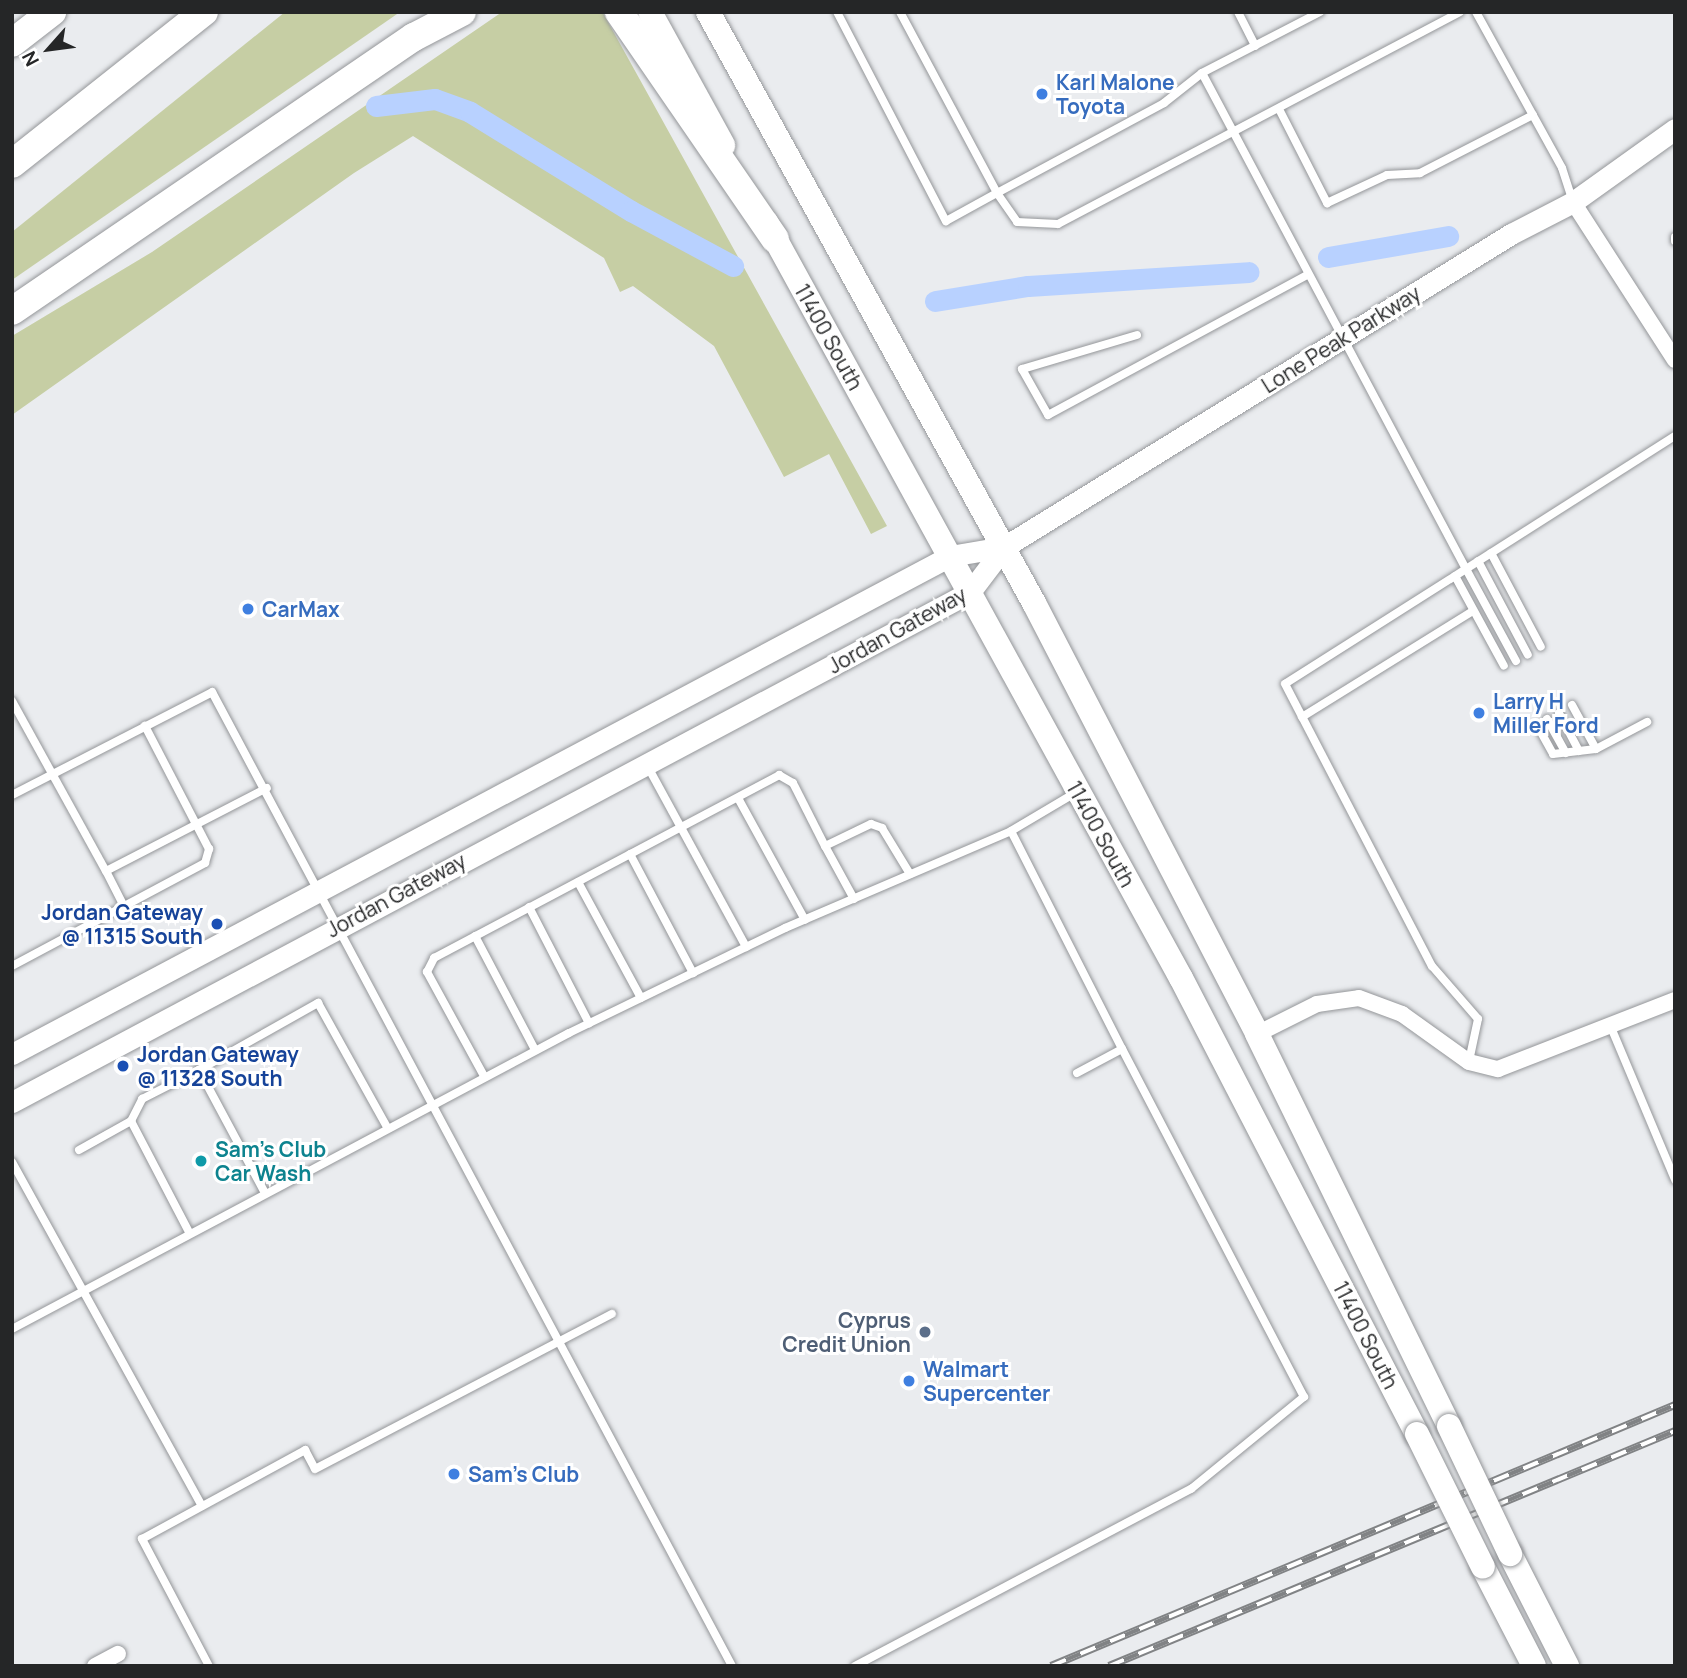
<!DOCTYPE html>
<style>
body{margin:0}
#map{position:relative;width:1687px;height:1678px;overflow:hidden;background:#eaecef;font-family:Manrope,sans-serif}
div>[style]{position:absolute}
.green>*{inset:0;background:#c6cea4}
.canal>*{height:21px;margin:-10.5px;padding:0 10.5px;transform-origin:10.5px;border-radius:10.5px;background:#b8d1ff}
.roads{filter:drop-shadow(0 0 2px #949699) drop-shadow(0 0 2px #949699)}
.lane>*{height:8px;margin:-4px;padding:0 4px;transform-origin:4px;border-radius:4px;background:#fff}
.street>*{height:16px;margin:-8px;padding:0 8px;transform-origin:8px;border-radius:8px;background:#fff}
.secondary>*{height:21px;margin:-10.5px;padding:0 10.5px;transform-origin:10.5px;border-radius:10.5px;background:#fff}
.primary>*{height:24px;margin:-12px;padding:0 12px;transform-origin:12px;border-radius:12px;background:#fff}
.highway>*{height:28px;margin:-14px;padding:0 14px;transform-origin:14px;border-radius:14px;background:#fff}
.rail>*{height:8px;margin-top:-4px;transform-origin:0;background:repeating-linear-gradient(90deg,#fff 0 16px,#818385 0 32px);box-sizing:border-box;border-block:2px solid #818385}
.bridges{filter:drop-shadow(0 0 2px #949699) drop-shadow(0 0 2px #949699)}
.primary-bridge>*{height:24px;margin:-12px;padding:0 12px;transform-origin:12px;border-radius:12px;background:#fff}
.dots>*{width:19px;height:19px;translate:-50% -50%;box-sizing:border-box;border:4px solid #fff;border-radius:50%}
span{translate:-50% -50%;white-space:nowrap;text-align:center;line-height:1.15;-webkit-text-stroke:6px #fff;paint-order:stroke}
.shop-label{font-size:21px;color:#366cbe;font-weight:700}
.left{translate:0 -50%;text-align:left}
.street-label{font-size:21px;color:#252627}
.transit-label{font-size:21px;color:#164399;font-weight:700}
.right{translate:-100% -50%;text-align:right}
.culture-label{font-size:21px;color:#0d838f;font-weight:700}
.service-label{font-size:21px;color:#4e5e75;font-weight:700}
.frame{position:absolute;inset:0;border:14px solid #252627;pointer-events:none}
.north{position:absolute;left:14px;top:14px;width:70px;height:70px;-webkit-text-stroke:5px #fff;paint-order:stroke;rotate:242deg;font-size:19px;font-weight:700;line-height:28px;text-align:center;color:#252627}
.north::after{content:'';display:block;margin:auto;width:24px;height:32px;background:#252627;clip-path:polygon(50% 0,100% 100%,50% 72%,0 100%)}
</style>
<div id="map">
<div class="green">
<i style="clip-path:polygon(285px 12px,400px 12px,12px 280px,12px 232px)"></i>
<i style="clip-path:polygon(502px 12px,603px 13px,887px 526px,871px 534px,829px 454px,784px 477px,714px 346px,633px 286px,620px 292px,604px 258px,413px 136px,354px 173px,12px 415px,12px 336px,152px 252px)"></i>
</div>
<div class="canal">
<i style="left:376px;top:106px;width:59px;rotate:-6.8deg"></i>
<i style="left:435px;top:99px;width:37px;rotate:20deg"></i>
<i style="left:470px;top:112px;width:189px;rotate:31.6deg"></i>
<i style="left:631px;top:211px;width:116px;rotate:28.3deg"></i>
<i style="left:1328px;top:257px;width:122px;rotate:-9.9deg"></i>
<i style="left:935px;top:301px;width:94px;rotate:-9.2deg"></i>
<i style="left:1028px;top:286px;width:221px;rotate:-3.6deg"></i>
</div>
<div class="roads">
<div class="lane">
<i style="left:837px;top:12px;width:236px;rotate:62.5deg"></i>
<i style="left:946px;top:221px;width:58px;rotate:-28.8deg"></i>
<i style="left:997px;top:193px;width:35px;rotate:55deg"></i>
<i style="left:1017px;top:222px;width:41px;rotate:2.8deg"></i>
<i style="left:1058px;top:224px;width:454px;rotate:-27.8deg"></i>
<i style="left:900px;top:12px;width:205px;rotate:61.8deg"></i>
<i style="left:997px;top:193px;width:190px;rotate:-28.3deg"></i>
<i style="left:1164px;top:103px;width:48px;rotate:-38.3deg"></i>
<i style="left:1238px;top:12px;width:38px;rotate:63deg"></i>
<i style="left:1320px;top:12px;width:133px;rotate:152.7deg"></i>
<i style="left:1202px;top:73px;width:562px;rotate:61.98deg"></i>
<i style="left:1466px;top:569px;width:214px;rotate:147.6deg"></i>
<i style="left:1285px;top:684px;width:318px;rotate:62.5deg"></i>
<i style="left:1432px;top:966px;width:70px;rotate:49deg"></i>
<i style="left:1478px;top:1019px;width:43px;rotate:102.1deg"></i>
<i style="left:1476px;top:12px;width:178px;rotate:61.1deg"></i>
<i style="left:1562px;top:168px;width:33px;rotate:72deg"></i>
<i style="left:1279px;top:109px;width:106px;rotate:62.9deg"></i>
<i style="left:1327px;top:203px;width:66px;rotate:-25deg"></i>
<i style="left:1387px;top:175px;width:33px;rotate:-3deg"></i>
<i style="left:1420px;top:173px;width:127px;rotate:-27.2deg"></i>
<i style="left:1675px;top:237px;width:4px;rotate:90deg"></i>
<i style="left:1137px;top:335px;width:120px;rotate:163.5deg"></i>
<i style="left:1022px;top:369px;width:53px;rotate:60.5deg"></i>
<i style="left:1048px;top:415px;width:294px;rotate:-28.4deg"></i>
<i style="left:1491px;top:553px;width:106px;rotate:62deg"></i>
<i style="left:1478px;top:561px;width:106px;rotate:62deg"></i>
<i style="left:1455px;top:576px;width:102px;rotate:61.4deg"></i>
<i style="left:1516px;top:661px;width:105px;rotate:-118.5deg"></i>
<i style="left:1466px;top:569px;width:248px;rotate:-32.5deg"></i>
<i style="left:12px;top:701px;width:194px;rotate:61.1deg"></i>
<i style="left:106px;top:871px;width:181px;rotate:-27.3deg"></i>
<i style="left:1572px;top:705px;width:50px;rotate:61.4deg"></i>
<i style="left:1596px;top:749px;width:58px;rotate:-27.9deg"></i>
<i style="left:1559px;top:713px;width:43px;rotate:62.2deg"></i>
<i style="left:1302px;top:717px;width:201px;rotate:-31.8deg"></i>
<i style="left:1547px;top:719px;width:39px;rotate:61deg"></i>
<i style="left:1537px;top:725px;width:33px;rotate:61deg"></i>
<i style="left:1553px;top:754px;width:43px;rotate:-6.6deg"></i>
<i style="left:648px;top:767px;width:205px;rotate:61.4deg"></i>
<i style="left:1075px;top:793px;width:74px;rotate:149.3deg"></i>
<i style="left:1011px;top:831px;width:245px;rotate:63deg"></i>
<i style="left:1122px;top:1049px;width:51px;rotate:151.9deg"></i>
<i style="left:12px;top:795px;width:225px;rotate:-27.2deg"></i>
<i style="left:212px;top:692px;width:1104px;rotate:61.9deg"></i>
<i style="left:738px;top:798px;width:139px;rotate:61.2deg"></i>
<i style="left:630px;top:854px;width:135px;rotate:62.1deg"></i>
<i style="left:106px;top:871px;width:39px;rotate:63deg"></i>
<i style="left:578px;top:882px;width:132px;rotate:61.5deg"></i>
<i style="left:854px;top:899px;width:60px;rotate:-118.7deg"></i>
<i style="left:825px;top:846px;width:51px;rotate:-25.6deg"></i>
<i style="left:871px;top:824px;width:12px;rotate:20deg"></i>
<i style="left:882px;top:828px;width:54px;rotate:58.7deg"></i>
<i style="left:529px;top:907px;width:131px;rotate:62.7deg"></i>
<i style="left:475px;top:936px;width:129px;rotate:62.2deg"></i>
<i style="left:12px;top:966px;width:219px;rotate:-28.1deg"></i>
<i style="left:205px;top:863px;width:15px;rotate:-74deg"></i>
<i style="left:209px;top:849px;width:139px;rotate:-117.5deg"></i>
<i style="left:1610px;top:1025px;width:168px;rotate:67.2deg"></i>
<i style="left:484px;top:1076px;width:119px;rotate:-118.7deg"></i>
<i style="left:427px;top:972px;width:16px;rotate:-63deg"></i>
<i style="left:434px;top:958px;width:391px;rotate:-27.9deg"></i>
<i style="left:779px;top:775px;width:16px;rotate:30deg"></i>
<i style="left:793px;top:783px;width:71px;rotate:63.1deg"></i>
<i style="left:131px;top:1121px;width:25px;rotate:-63deg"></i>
<i style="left:142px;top:1099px;width:64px;rotate:-27deg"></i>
<i style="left:79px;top:1150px;width:60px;rotate:-29.1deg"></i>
<i style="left:131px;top:1121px;width:127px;rotate:62.4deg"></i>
<i style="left:12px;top:1162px;width:393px;rotate:61.1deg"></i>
<i style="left:265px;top:1193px;width:140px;rotate:-118.2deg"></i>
<i style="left:199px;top:1070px;width:137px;rotate:-29.4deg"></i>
<i style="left:318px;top:1003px;width:142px;rotate:60.9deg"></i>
<i style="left:12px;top:1329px;width:631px;rotate:-27.99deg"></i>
<i style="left:569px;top:1033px;width:240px;rotate:-25.9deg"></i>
<i style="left:785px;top:928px;width:246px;rotate:-23.2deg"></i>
<i style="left:209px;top:1666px;width:144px;rotate:-117.8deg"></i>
<i style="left:142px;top:1539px;width:186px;rotate:-28.6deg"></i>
<i style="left:305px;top:1450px;width:21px;rotate:62deg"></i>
<i style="left:315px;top:1469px;width:335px;rotate:-27.6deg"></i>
<i style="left:855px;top:1666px;width:380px;rotate:-27.8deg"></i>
<i style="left:1191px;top:1489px;width:146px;rotate:-39.2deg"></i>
<i style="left:1304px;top:1397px;width:393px;rotate:-117.6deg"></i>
</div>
<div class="street">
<i style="left:1573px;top:202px;width:188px;rotate:57.2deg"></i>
<i style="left:1257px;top:1034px;width:67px;rotate:-26.6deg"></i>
<i style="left:1317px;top:1004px;width:42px;rotate:-8.1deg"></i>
<i style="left:1359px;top:998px;width:46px;rotate:20.4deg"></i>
<i style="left:1402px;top:1014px;width:82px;rotate:35.6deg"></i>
<i style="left:1469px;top:1062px;width:30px;rotate:14deg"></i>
<i style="left:1498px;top:1069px;width:190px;rotate:-21.3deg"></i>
<i style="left:95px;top:1666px;width:26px;rotate:-28deg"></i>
</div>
<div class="secondary">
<i style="left:12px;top:1054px;width:1062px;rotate:-27.96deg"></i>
<i style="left:950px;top:556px;width:55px;rotate:-9.5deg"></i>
<i style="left:12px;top:1102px;width:1085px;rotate:-28.03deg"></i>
<i style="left:970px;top:592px;width:56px;rotate:-52.9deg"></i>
<i style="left:1004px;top:547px;width:596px;rotate:-31.69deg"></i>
<i style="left:1511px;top:234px;width:70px;rotate:-27.3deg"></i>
<i style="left:1573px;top:202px;width:125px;rotate:-35.6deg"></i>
</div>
<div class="primary">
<i style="left:650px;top:12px;width:152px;rotate:61.2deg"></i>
<i style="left:708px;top:12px;width:675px;rotate:61.12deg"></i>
<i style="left:1034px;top:603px;width:485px;rotate:62.6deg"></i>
<i style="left:1257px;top:1034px;width:436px;rotate:63.9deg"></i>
<i style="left:766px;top:222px;width:862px;rotate:61.24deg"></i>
<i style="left:1181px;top:978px;width:513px;rotate:62.64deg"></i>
<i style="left:1510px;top:1554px;width:126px;rotate:63deg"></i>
<i style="left:1483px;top:1567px;width:111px;rotate:62.7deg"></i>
</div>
<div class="highway">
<i style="left:619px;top:12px;width:275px;rotate:55.5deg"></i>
<i style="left:12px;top:43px;width:51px;rotate:-37.8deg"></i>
<i style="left:12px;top:164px;width:245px;rotate:-38.4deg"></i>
<i style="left:12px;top:311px;width:486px;rotate:-34.3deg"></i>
<i style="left:414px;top:37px;width:54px;rotate:-27.5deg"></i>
</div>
</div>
<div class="rail">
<i style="left:1051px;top:1666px;width:676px;rotate:-22.7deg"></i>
<i style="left:1109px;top:1666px;width:613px;rotate:-22.55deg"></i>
</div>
<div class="bridges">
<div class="primary-bridge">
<i style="left:1449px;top:1426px;width:142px;rotate:64.5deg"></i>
<i style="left:1417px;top:1434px;width:148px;rotate:63.6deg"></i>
</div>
</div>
<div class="dots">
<i style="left:1042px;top:94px;background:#3f7fe0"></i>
<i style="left:248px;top:609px;background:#3f7fe0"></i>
<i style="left:1479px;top:713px;background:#3f7fe0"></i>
<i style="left:217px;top:924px;background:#1a4fb4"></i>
<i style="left:123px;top:1066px;background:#1a4fb4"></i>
<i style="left:201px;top:1161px;background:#0f9aa8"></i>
<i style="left:925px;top:1332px;background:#5c6f8a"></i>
<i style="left:909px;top:1381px;background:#3f7fe0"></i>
<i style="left:454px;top:1474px;background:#3f7fe0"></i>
</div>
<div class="shop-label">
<span class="left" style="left:1056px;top:94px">Karl Malone<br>Toyota</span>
<span class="left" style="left:262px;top:609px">CarMax</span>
<span class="left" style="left:1493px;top:713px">Larry H<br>Miller Ford</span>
<span class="left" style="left:923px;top:1381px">Walmart<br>Supercenter</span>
<span class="left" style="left:468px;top:1474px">Sam's Club</span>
</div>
<div class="street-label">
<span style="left:829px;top:337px;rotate:61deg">11400 South</span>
<span style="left:1341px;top:339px;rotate:-32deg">Lone Peak Parkway</span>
<span style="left:897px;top:630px;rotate:-29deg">Jordan Gateway</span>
<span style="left:1101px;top:834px;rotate:61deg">11400 South</span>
<span style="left:396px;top:895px;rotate:-28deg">Jordan Gateway</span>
<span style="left:1366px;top:1335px;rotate:63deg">11400 South</span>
</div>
<div class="transit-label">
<span class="right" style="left:203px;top:924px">Jordan Gateway<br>@ 11315 South</span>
<span class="left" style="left:137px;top:1066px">Jordan Gateway<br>@ 11328 South</span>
</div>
<div class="culture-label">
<span class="left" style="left:215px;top:1161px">Sam's Club<br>Car Wash</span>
</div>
<div class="service-label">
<span class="right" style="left:911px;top:1332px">Cyprus<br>Credit Union</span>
</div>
<div class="frame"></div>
<div class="north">N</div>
</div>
